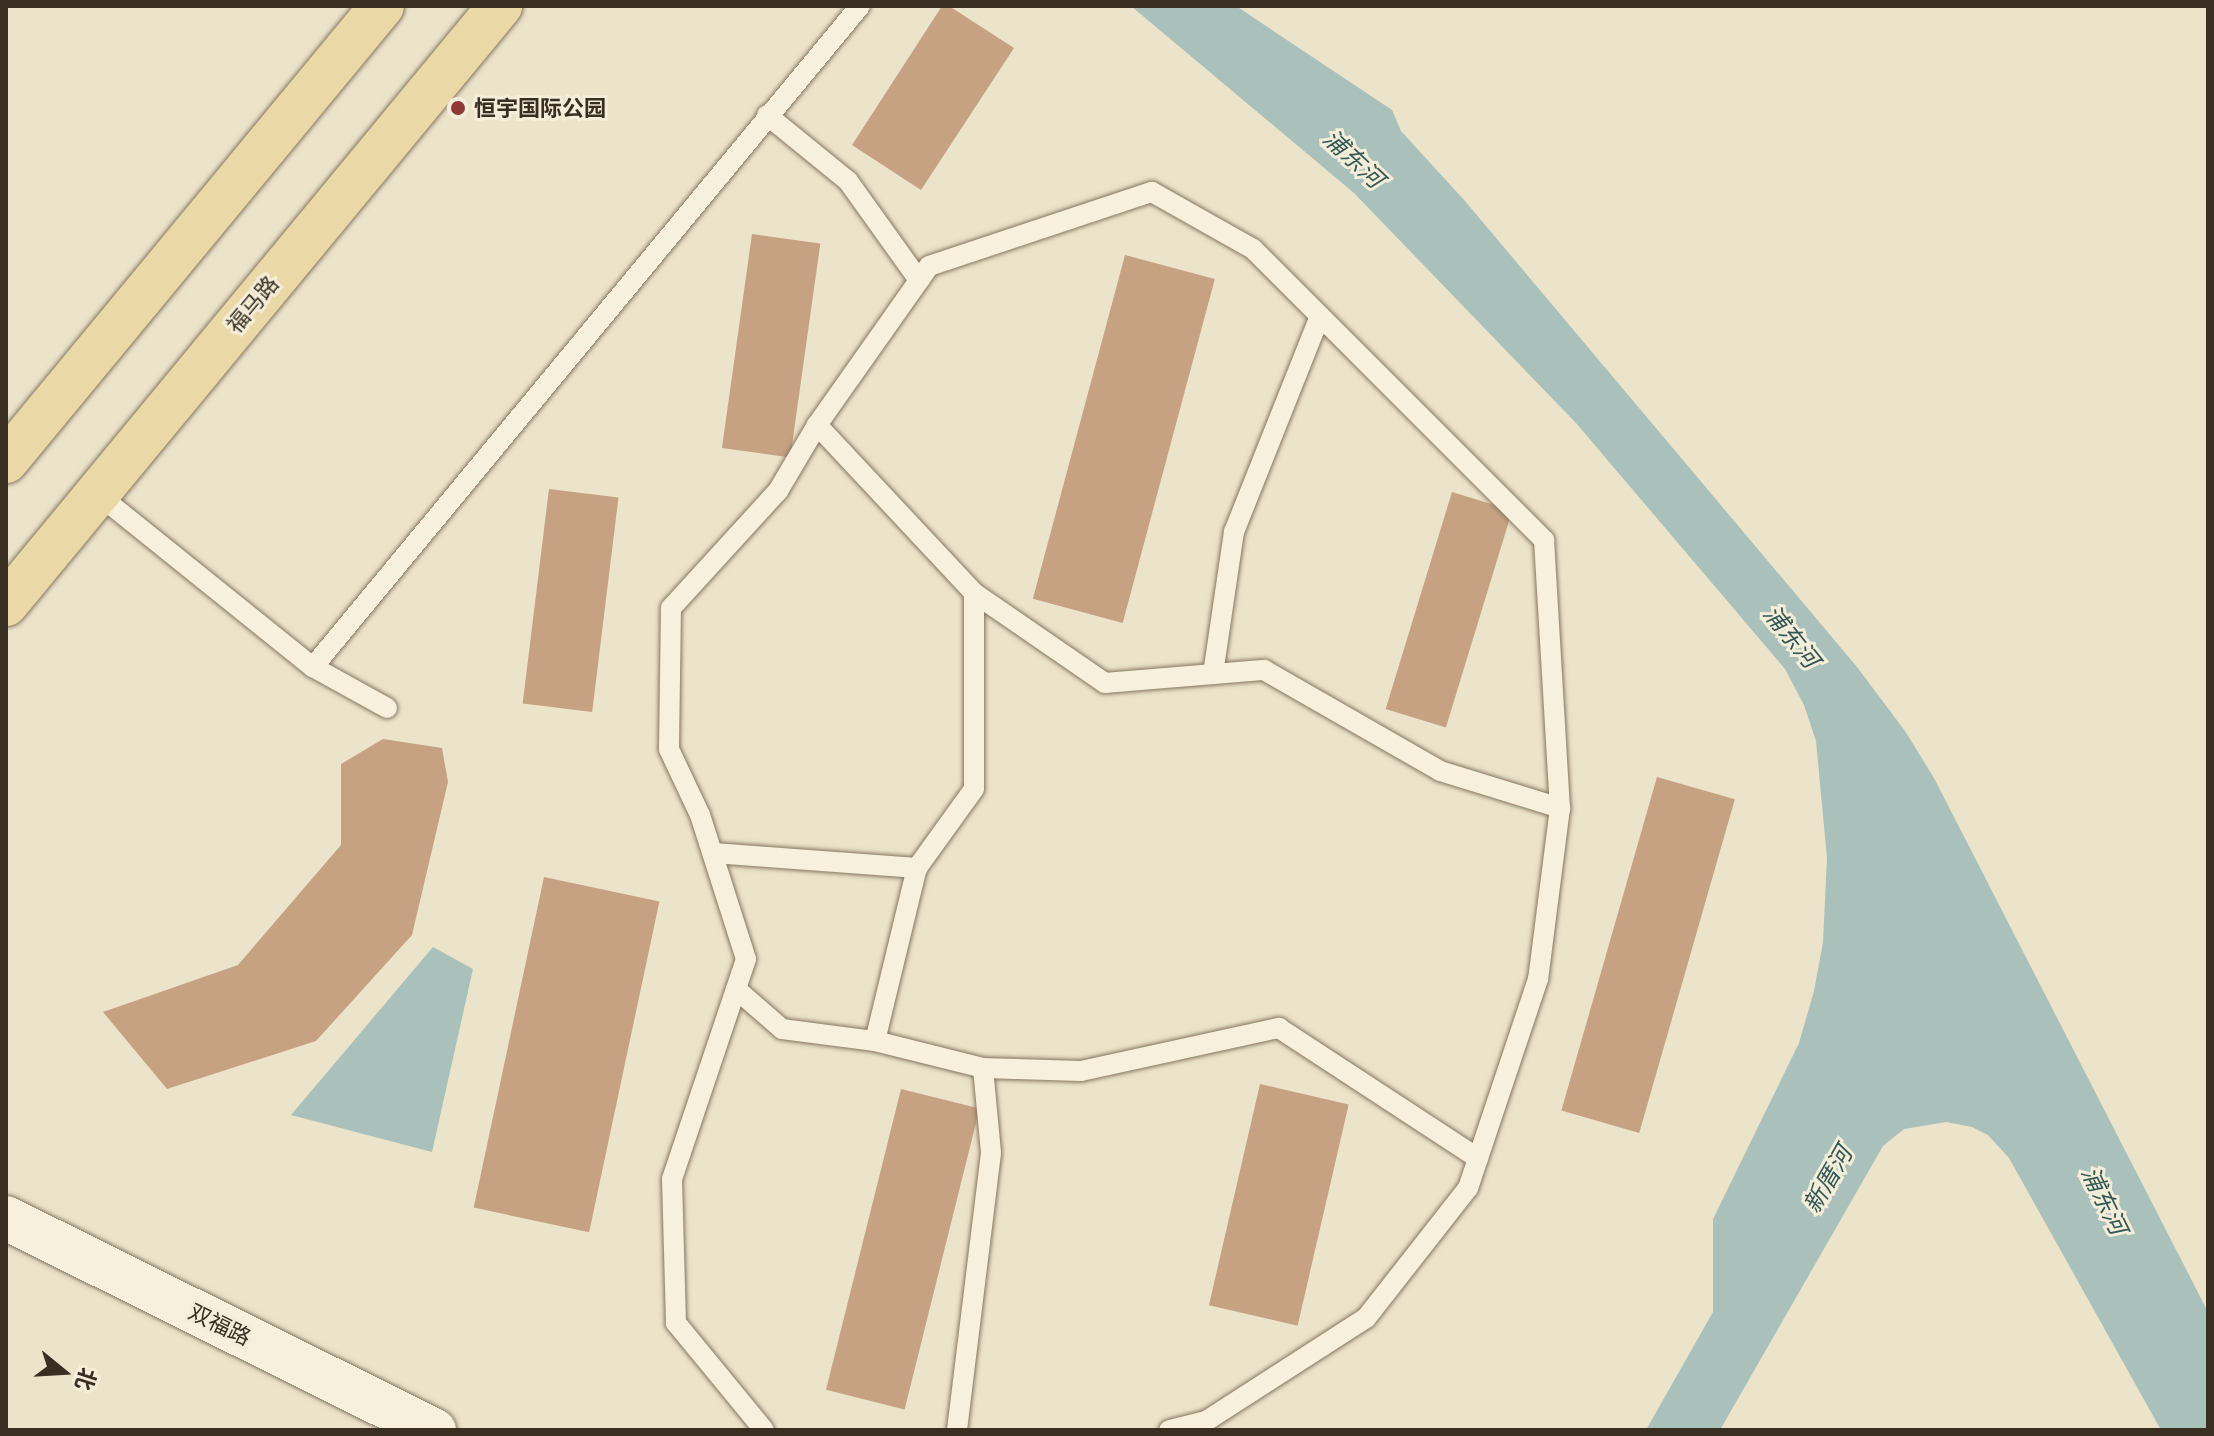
<!DOCTYPE html>
<meta charset="utf-8">
<style>
body{margin:0}
#map{position:relative;width:2214px;height:1436px;overflow:hidden;background:#ebe3ca;font-family:"Playfair Display","Noto Sans SC",serif}
div>[style]{position:absolute}
.water>*{inset:0;background:#aac0bb}
.building>*{inset:0;background:#c6a283;transform-origin:0 0}
.roads{filter:drop-shadow(0 0 2px #867660) drop-shadow(0 0 2px #867660)}
.lane>*{height:20px;margin:-10px;padding:0 10px;transform-origin:10px;border-radius:10px;background:#f6f0dd}
.secondary>*{height:44px;margin:-22px;padding:0 22px;transform-origin:22px;border-radius:22px;background:#f6f0dd}
.primary>*{height:44px;margin:-22px;padding:0 22px;transform-origin:22px;border-radius:22px;background:#ead8a6}
.dots>*{width:22px;height:22px;translate:-50% -50%;box-sizing:border-box;border:4px solid #f3edd9;border-radius:50%}
span{translate:-50% -50%;white-space:nowrap;text-align:center;line-height:1.15;-webkit-text-stroke:6px #f3edd9;paint-order:stroke}
.poi-label{font-size:22px;color:#382e22;font-weight:700}
.left{translate:0 -50%;text-align:left}
.street-label{font-size:22px;color:#382e22}
.water-label{font-size:24px;color:#325756;font-style:italic}
.frame{position:absolute;inset:0;border:8px solid #382e22;pointer-events:none}
.north{position:absolute;left:24px;top:1332px;width:80px;height:80px;-webkit-text-stroke:6px #f3edd9;paint-order:stroke;rotate:108deg;font-size:22px;font-weight:700;line-height:32px;text-align:center;color:#382e22}
.north::after{content:'';display:block;margin:auto;width:28px;height:36px;background:#382e22;clip-path:polygon(50% 0,100% 100%,50% 72%,0 100%)}
</style>
<div id="map">
<div class="water">
<i style="clip-path:polygon(1131px 6px,1236px 6px,1392px 110px,1401px 131px,1465px 201px,1857px 667px,1905px 731px,1934px 778px,2208px 1312px,2208px 1430px,2161px 1430px,2009px 1158px,1988px 1135px,1972px 1127px,1946px 1122px,1904px 1129px,1883px 1146px,1720px 1430px,1646px 1430px,1713px 1312px,1713px 1219px,1799px 1043px,1814px 991px,1823px 942px,1827px 858px,1816px 741px,1804px 705px,1785px 669px,1576px 423px,1354px 193px)"></i>
<i style="clip-path:polygon(433px 947px,473px 969px,432px 1152px,291px 1115px)"></i>
</div>
<div class="building">
<i style="clip-path:polygon(942px 6px,949px 6px,1014px 48px,921px 190px,852px 145px)"></i>
<i style="left:752px;top:234px;width:69px;height:216px;rotate:8deg"></i>
<i style="left:1125px;top:255px;width:93px;height:356px;rotate:15deg"></i>
<i style="left:549px;top:489px;width:70px;height:216px;rotate:7deg"></i>
<i style="left:1452px;top:492px;width:63px;height:227px;rotate:17deg"></i>
<i style="clip-path:polygon(383px 739px,442px 748px,448px 782px,412px 935px,316px 1041px,167px 1089px,103px 1012px,238px 965px,341px 845px,341px 764px)"></i>
<i style="left:1657px;top:777px;width:81px;height:347px;rotate:16deg"></i>
<i style="left:544px;top:877px;width:118px;height:338px;rotate:12deg"></i>
<i style="left:1260px;top:1084px;width:91px;height:227px;rotate:13deg"></i>
<i style="left:901px;top:1089px;width:81px;height:310px;rotate:14deg"></i>
</div>
<div class="roads">
<div class="lane">
<i style="left:767px;top:115px;width:104px;rotate:39.2deg"></i>
<i style="left:848px;top:181px;width:122px;rotate:54.4deg"></i>
<i style="left:817px;top:425px;width:230px;rotate:46.9deg"></i>
<i style="left:974px;top:593px;width:159px;rotate:34.5deg"></i>
<i style="left:1105px;top:683px;width:160px;rotate:-4.7deg"></i>
<i style="left:1264px;top:670px;width:203px;rotate:29.8deg"></i>
<i style="left:1440px;top:771px;width:126px;rotate:17.1deg"></i>
<i style="left:95px;top:492px;width:280px;rotate:38.8deg"></i>
<i style="left:1213px;top:674px;width:144px;rotate:-81.6deg"></i>
<i style="left:1234px;top:532px;width:232px;rotate:-68.3deg"></i>
<i style="left:387px;top:708px;width:85px;rotate:-151deg"></i>
<i style="left:313px;top:667px;width:858px;rotate:-50.39deg"></i>
<i style="left:713px;top:853px;width:205px;rotate:4.2deg"></i>
<i style="left:917px;top:868px;width:97px;rotate:-54.2deg"></i>
<i style="left:974px;top:789px;width:196px;rotate:-90deg"></i>
<i style="left:736px;top:989px;width:61px;rotate:41deg"></i>
<i style="left:782px;top:1029px;width:94px;rotate:7.4deg"></i>
<i style="left:875px;top:1041px;width:111px;rotate:14deg"></i>
<i style="left:983px;top:1068px;width:85px;rotate:84.6deg"></i>
<i style="left:991px;top:1153px;width:279px;rotate:97deg"></i>
<i style="left:875px;top:1041px;width:178px;rotate:-76.4deg"></i>
<i style="left:983px;top:1068px;width:98px;rotate:1.8deg"></i>
<i style="left:1081px;top:1071px;width:203px;rotate:-12.3deg"></i>
<i style="left:1279px;top:1028px;width:238px;rotate:33.2deg"></i>
<i style="left:764px;top:1430px;width:139px;rotate:-129.4deg"></i>
<i style="left:676px;top:1323px;width:144px;rotate:-91.6deg"></i>
<i style="left:672px;top:1179px;width:232px;rotate:-71.4deg"></i>
<i style="left:746px;top:959px;width:151px;rotate:-107.7deg"></i>
<i style="left:700px;top:815px;width:73px;rotate:-115.2deg"></i>
<i style="left:669px;top:749px;width:141px;rotate:-89.2deg"></i>
<i style="left:671px;top:608px;width:159px;rotate:-47.6deg"></i>
<i style="left:778px;top:491px;width:77px;rotate:-59.4deg"></i>
<i style="left:817px;top:425px;width:194px;rotate:-54.8deg"></i>
<i style="left:929px;top:266px;width:235px;rotate:-18.4deg"></i>
<i style="left:1152px;top:192px;width:116px;rotate:29.4deg"></i>
<i style="left:1253px;top:249px;width:412px;rotate:45deg"></i>
<i style="left:1544px;top:540px;width:268px;rotate:86.6deg"></i>
<i style="left:1560px;top:808px;width:172px;rotate:97.3deg"></i>
<i style="left:1538px;top:979px;width:220px;rotate:108.5deg"></i>
<i style="left:1468px;top:1188px;width:165px;rotate:128.1deg"></i>
<i style="left:1366px;top:1318px;width:190px;rotate:147.2deg"></i>
<i style="left:1206px;top:1421px;width:38px;rotate:166deg"></i>
</div>
<div class="secondary">
<i style="left:6px;top:1218px;width:478px;rotate:26.4deg"></i>
</div>
<div class="primary">
<i style="left:6px;top:461px;width:590px;rotate:-50.43deg"></i>
<i style="left:6px;top:604px;width:776px;rotate:-50.44deg"></i>
</div>
</div>
<div class="dots">
<i style="left:458px;top:108px;background:#903835"></i>
</div>
<div class="poi-label">
<span class="left" style="left:474px;top:108px">恒宇国际公园</span>
</div>
<div class="street-label">
<span style="left:252px;top:304px;rotate:-50deg">福马路</span>
<span style="left:220px;top:1324px;rotate:26deg">双福路</span>
</div>
<div class="water-label">
<span style="left:1354px;top:158px;rotate:43deg">浦东河</span>
<span style="left:1792px;top:636px;rotate:51deg">浦东河</span>
<span style="left:1827px;top:1179px;rotate:-60deg">新厝河</span>
<span style="left:2105px;top:1200px;rotate:64deg">浦东河</span>
</div>
<div class="frame"></div>
<div class="north">北</div>
</div>
